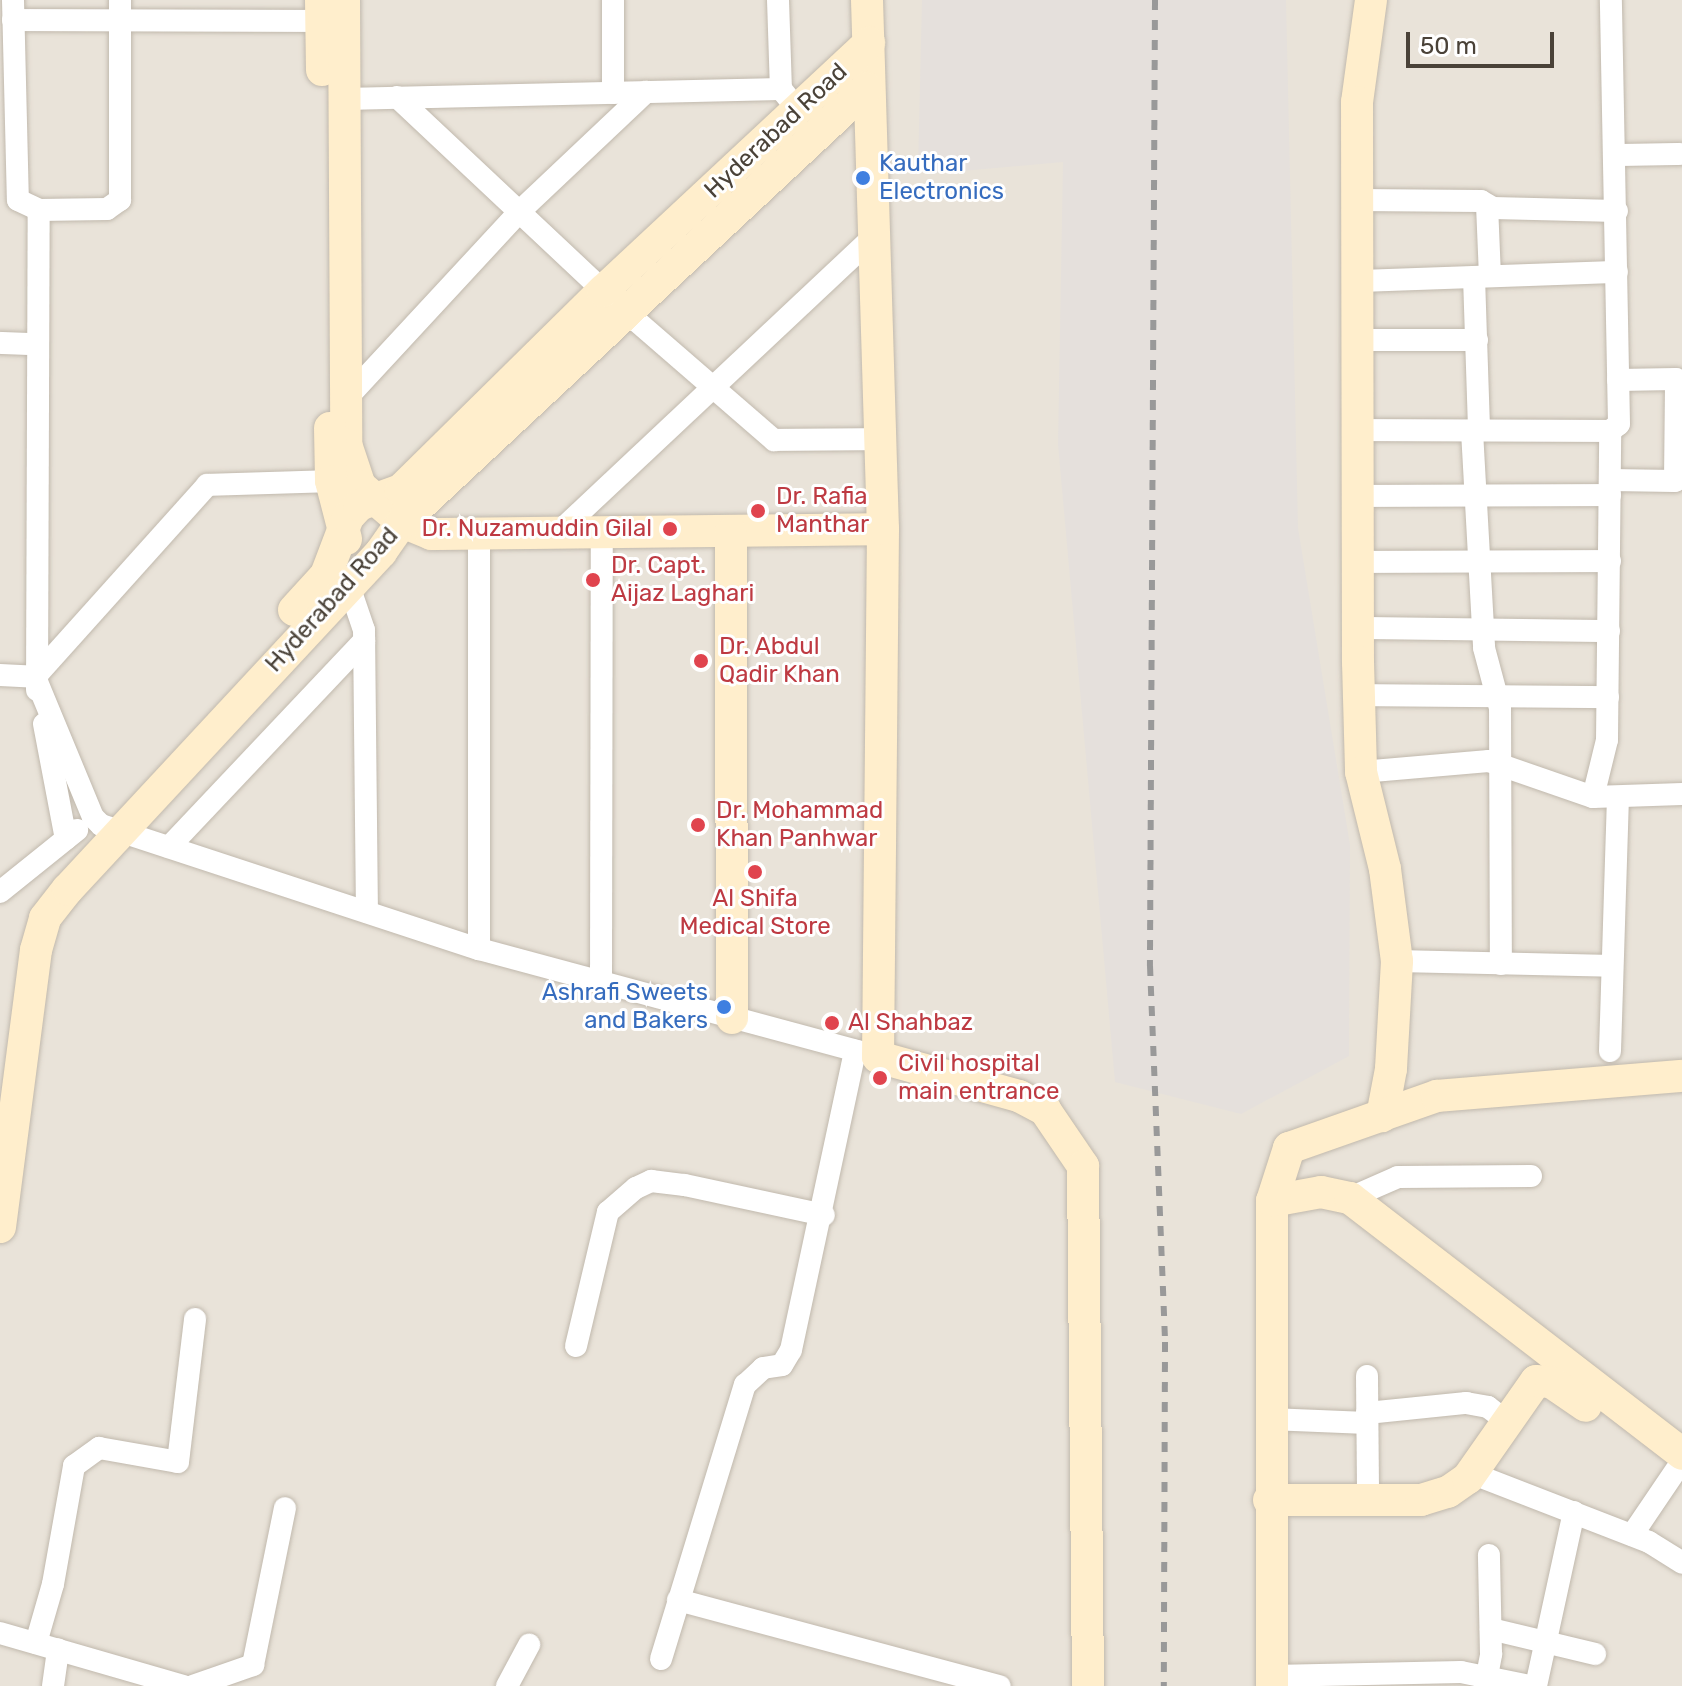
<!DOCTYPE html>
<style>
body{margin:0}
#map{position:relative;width:1682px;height:1686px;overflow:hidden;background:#f5f1eb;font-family:Rubik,sans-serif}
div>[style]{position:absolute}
.residential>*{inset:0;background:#e9e3d9;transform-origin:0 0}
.industrial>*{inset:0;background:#e5e0dc}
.roads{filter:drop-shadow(0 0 2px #c1b9ad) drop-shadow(0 0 2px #c1b9ad)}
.street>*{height:22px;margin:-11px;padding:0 11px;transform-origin:11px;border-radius:11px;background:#fff}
.secondary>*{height:32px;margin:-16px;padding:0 16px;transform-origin:16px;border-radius:16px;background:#fec}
.rail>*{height:6px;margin-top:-3px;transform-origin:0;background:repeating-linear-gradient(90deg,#999 0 10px,transparent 0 20px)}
.dots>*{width:22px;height:22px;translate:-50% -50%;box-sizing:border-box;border:4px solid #fff;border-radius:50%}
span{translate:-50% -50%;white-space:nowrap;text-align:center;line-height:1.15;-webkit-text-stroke:6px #fff;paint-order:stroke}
.street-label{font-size:24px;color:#4a4238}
.shop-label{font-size:24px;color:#366cbe}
.left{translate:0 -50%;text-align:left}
.right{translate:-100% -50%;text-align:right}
.health-label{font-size:24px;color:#be3a42}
.scale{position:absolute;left:1406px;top:32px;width:148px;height:36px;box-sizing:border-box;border:4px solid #4a4238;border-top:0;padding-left:10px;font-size:24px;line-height:28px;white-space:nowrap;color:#4a4238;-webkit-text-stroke:6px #fff;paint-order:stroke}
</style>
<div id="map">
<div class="residential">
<i style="left:0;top:0;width:1682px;height:1686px"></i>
</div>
<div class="industrial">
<i style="clip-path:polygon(922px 0,1286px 0,1298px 528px,1350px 845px,1349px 1056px,1241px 1114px,1115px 1082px,1058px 444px,1063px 162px,928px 174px,918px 169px)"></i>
</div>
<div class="roads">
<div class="street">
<i style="left:13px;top:0;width:200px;rotate:88.6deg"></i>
<i style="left:18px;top:200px;width:23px;rotate:25deg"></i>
<i style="left:613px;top:0;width:93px;rotate:90deg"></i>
<i style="left:778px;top:0;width:89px;rotate:88.1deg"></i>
<i style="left:781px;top:89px;width:14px;rotate:51deg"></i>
<i style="left:13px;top:20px;width:308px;rotate:0.2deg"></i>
<i style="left:397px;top:97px;width:314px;rotate:43.2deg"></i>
<i style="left:626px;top:312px;width:196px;rotate:40.9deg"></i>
<i style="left:774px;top:440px;width:109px;rotate:-0.5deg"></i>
<i style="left:344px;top:99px;width:437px;rotate:-1.3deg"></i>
<i style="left:1617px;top:155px;width:63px;rotate:-0.9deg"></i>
<i style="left:1357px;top:200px;width:124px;rotate:0.5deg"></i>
<i style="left:1481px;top:201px;width:14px;rotate:30deg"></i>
<i style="left:1493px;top:208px;width:124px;rotate:1.4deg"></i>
<i style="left:1487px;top:205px;width:71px;rotate:87.6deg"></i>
<i style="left:1474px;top:277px;width:154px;rotate:88.1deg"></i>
<i style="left:1357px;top:281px;width:260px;rotate:-2deg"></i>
<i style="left:1357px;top:340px;width:120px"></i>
<i style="left:0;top:343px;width:38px;rotate:2deg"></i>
<i style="left:346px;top:399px;width:255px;rotate:-47.2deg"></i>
<i style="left:519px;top:212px;width:175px;rotate:-43.4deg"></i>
<i style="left:1357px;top:430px;width:253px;rotate:0.2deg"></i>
<i style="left:1472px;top:431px;width:217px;rotate:86.8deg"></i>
<i style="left:1484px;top:648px;width:62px;rotate:75.1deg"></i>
<i style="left:1500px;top:708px;width:256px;rotate:89.8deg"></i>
<i style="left:1610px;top:480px;width:65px;rotate:0.9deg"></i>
<i style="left:1675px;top:481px;width:102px;rotate:-89.4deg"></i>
<i style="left:1676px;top:379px;width:58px;rotate:179deg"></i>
<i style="left:1358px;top:496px;width:252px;rotate:-0.2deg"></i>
<i style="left:559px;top:532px;width:434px;rotate:-43.2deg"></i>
<i style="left:1358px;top:562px;width:252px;rotate:-0.2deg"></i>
<i style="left:348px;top:583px;width:50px;rotate:71.2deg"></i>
<i style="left:364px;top:630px;width:282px;rotate:89.4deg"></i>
<i style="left:1358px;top:628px;width:251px;rotate:0.7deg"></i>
<i style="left:0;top:675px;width:35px;rotate:3deg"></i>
<i style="left:35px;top:677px;width:152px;rotate:67.5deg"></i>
<i style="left:93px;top:817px;width:11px;rotate:45deg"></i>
<i style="left:101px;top:825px;width:398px;rotate:18.2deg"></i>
<i style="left:479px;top:949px;width:413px;rotate:15.1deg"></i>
<i style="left:35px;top:677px;width:258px;rotate:-48.1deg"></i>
<i style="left:207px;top:485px;width:124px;rotate:-1.8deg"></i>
<i style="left:37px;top:690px;width:480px;rotate:-89.8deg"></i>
<i style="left:39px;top:210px;width:68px;rotate:-0.8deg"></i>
<i style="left:107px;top:209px;width:16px;rotate:-35deg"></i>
<i style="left:120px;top:200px;width:200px;rotate:-90deg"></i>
<i style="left:1359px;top:695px;width:249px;rotate:0.5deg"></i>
<i style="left:44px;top:724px;width:117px;rotate:79.2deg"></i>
<i style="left:1361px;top:772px;width:128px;rotate:-4.9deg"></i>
<i style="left:1489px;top:761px;width:110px;rotate:19.1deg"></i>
<i style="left:1593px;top:797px;width:89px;rotate:-1.9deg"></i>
<i style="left:1593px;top:797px;width:59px;rotate:-76.2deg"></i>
<i style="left:1607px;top:740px;width:309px;rotate:-89.4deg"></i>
<i style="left:1610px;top:431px;width:11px;rotate:-38deg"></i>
<i style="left:1619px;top:424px;width:424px;rotate:-91.1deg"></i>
<i style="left:169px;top:847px;width:284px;rotate:-46.6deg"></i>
<i style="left:0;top:892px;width:99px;rotate:-38.8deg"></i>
<i style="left:479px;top:949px;width:416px;rotate:-90deg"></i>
<i style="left:1397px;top:961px;width:215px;rotate:1.3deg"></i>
<i style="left:601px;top:982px;width:451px;rotate:-89.9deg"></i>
<i style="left:1610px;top:1051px;width:253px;rotate:-88.2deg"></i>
<i style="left:1350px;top:1198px;width:52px;rotate:-23.6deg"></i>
<i style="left:1398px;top:1177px;width:133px;rotate:-0.4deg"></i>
<i style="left:576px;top:1346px;width:138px;rotate:-76.6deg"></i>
<i style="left:608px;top:1212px;width:37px;rotate:-41deg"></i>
<i style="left:636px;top:1188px;width:17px;rotate:-25deg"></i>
<i style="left:651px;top:1181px;width:34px;rotate:7deg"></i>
<i style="left:685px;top:1185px;width:142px;rotate:12.2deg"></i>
<i style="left:1367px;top:1376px;width:124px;rotate:89.5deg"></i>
<i style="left:1367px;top:1413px;width:100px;rotate:-5.8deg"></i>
<i style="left:1466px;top:1403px;width:22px;rotate:10deg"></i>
<i style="left:1488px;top:1407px;width:23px;rotate:38deg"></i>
<i style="left:1270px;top:1419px;width:97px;rotate:2.4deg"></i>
<i style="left:1471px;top:1473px;width:191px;rotate:21.2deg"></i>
<i style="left:1649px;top:1542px;width:39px;rotate:32deg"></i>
<i style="left:1632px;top:1535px;width:78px;rotate:-55.9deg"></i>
<i style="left:678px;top:1600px;width:333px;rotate:15deg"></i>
<i style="left:1491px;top:1629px;width:107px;rotate:13.5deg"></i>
<i style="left:0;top:1633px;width:191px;rotate:16.1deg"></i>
<i style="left:36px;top:1643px;width:61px;rotate:-73.9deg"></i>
<i style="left:53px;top:1584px;width:120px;rotate:-79.9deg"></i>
<i style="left:74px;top:1466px;width:31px;rotate:-36deg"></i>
<i style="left:99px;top:1448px;width:80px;rotate:10deg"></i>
<i style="left:178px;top:1462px;width:144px;rotate:-83.2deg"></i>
<i style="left:661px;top:1659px;width:287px;rotate:-73deg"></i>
<i style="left:745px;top:1385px;width:25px;rotate:-43deg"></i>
<i style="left:763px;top:1368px;width:19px;rotate:-9deg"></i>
<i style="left:782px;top:1365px;width:17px;rotate:-59deg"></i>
<i style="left:791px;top:1350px;width:306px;rotate:-77.9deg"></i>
<i style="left:1272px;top:1676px;width:189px;rotate:-1.2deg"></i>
<i style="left:1461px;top:1672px;width:69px;rotate:11.6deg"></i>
<i style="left:53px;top:1686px;width:37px;rotate:-82deg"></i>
<i style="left:193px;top:1686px;width:64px;rotate:-19.3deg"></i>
<i style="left:253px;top:1665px;width:160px;rotate:-78.5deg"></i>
<i style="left:507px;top:1686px;width:47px;rotate:-61.8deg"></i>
<i style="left:1485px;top:1686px;width:33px;rotate:-79deg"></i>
<i style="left:1491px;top:1654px;width:99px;rotate:-91.2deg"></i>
<i style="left:1536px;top:1686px;width:178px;rotate:-77.7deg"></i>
</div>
<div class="secondary">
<i style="left:321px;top:0;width:70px;rotate:89.2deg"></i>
<i style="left:344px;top:0;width:444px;rotate:89.7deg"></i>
<i style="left:346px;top:444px;width:44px;rotate:71.6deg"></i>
<i style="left:360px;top:486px;width:55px;rotate:40.6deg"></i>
<i style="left:402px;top:522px;width:31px;rotate:22deg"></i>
<i style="left:431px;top:534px;width:452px;rotate:-0.6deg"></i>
<i style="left:883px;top:529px;width:528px;rotate:90.54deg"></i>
<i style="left:878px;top:1057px;width:146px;rotate:15.5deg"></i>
<i style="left:1019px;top:1096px;width:30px;rotate:28deg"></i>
<i style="left:1045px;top:1110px;width:68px;rotate:55.8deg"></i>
<i style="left:1083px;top:1166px;width:520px;rotate:89.45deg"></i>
<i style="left:867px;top:0;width:529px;rotate:88.27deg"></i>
<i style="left:1371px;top:0;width:103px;rotate:97.8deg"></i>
<i style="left:1357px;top:102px;width:560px;rotate:89.9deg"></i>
<i style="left:1358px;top:662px;width:110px;rotate:88.4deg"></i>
<i style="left:1361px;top:772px;width:100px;rotate:76.1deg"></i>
<i style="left:1385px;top:869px;width:93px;rotate:82.6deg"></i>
<i style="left:1397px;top:961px;width:108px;rotate:93.2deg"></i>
<i style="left:1391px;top:1069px;width:48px;rotate:100.8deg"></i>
<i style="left:330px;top:428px;width:53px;rotate:88.9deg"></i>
<i style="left:331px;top:481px;width:60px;rotate:75.5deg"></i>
<i style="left:731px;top:533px;width:485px;rotate:89.9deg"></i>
<i style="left:294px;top:610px;width:47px;rotate:-47.6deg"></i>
<i style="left:326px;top:575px;width:62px;rotate:-69.2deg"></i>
<i style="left:348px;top:517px;width:16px;rotate:-47deg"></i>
<i style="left:359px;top:505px;width:45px;rotate:-19.7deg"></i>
<i style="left:401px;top:490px;width:284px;rotate:-44.6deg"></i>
<i style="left:603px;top:291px;width:364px;rotate:-43deg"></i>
<i style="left:1272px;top:1201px;width:50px;rotate:-10.4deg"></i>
<i style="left:1321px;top:1192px;width:30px;rotate:12deg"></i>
<i style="left:1350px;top:1198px;width:419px;rotate:37.6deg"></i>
<i style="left:0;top:1227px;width:279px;rotate:-82.6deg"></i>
<i style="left:36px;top:950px;width:33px;rotate:-74deg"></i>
<i style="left:45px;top:918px;width:37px;rotate:-52deg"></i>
<i style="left:68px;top:889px;width:460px;rotate:-47.1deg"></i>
<i style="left:381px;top:552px;width:37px;rotate:-55deg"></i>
<i style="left:402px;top:522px;width:636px;rotate:-43.03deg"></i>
<i style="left:1269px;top:1500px;width:152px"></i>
<i style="left:1421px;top:1500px;width:28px;rotate:-17deg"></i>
<i style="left:1448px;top:1492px;width:24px;rotate:-35deg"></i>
<i style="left:1468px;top:1478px;width:118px;rotate:-55deg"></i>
<i style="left:1536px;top:1381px;width:15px;rotate:4deg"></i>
<i style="left:1551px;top:1382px;width:42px;rotate:34.4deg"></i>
<i style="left:1272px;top:1686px;width:485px;rotate:-90deg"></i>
<i style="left:1272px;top:1201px;width:56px;rotate:-72.2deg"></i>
<i style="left:1289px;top:1148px;width:157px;rotate:-19.4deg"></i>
<i style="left:1437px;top:1096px;width:246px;rotate:-4.7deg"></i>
</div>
</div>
<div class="rail">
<i style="left:1155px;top:0;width:966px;rotate:90.3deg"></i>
<i style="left:1150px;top:966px;width:376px;rotate:87.7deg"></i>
<i style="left:1165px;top:1342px;width:344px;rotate:90.2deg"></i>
</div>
<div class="dots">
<i style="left:863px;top:178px;background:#3f7fe0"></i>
<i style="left:758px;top:511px;background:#e0444e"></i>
<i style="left:670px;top:529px;background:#e0444e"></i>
<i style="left:593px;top:580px;background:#e0444e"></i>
<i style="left:701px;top:661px;background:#e0444e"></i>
<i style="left:698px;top:825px;background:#e0444e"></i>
<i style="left:755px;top:872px;background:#e0444e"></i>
<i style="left:724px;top:1007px;background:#3f7fe0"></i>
<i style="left:832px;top:1023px;background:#e0444e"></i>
<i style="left:880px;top:1078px;background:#e0444e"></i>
</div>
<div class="street-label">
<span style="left:776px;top:131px;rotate:-43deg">Hyderabad Road</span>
<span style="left:332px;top:600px;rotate:-48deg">Hyderabad Road</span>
</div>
<div class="shop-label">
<span class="left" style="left:879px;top:178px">Kauthar<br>Electronics</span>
<span class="right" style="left:708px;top:1007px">Ashrafi Sweets<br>and Bakers</span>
</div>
<div class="health-label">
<span class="left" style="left:776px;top:511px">Dr. Rafia<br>Manthar</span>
<span class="right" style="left:652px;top:529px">Dr. Nuzamuddin Gilal</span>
<span class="left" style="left:611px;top:580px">Dr. Capt.<br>Aijaz Laghari</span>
<span class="left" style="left:719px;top:661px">Dr. Abdul<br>Qadir Khan</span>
<span class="left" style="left:716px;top:825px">Dr. Mohammad<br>Khan Panhwar</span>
<span style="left:755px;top:913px">Al Shifa<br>Medical Store</span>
<span class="left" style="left:848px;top:1023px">Al Shahbaz</span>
<span class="left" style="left:898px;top:1078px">Civil hospital<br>main entrance</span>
</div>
<div class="scale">50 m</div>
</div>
